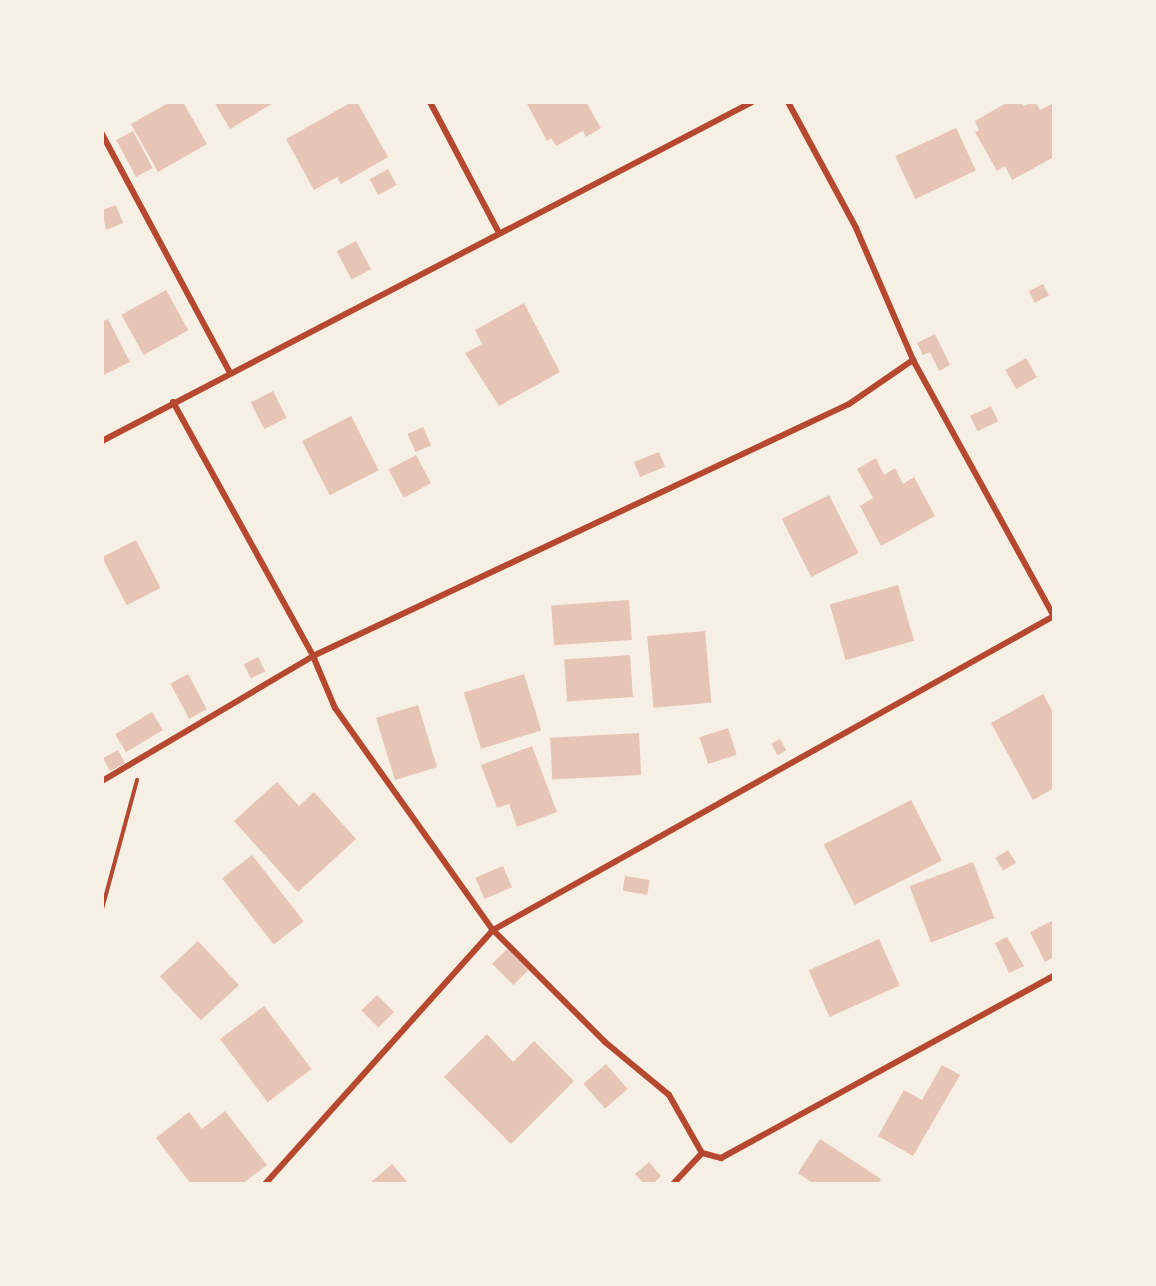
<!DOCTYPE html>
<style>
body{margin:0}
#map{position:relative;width:1156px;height:1286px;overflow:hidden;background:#f6efe4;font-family:"Open Sans",sans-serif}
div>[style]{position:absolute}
.building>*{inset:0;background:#e6c5b7;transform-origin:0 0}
.path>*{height:4px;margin:-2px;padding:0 2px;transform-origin:2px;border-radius:2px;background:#b5482f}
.minor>*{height:6px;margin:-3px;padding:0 3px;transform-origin:3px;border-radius:3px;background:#b5482f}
span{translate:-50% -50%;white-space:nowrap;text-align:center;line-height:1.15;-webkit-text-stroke:5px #f6efe4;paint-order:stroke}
.frame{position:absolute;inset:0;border:104px solid #f6efe4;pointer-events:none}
</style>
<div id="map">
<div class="building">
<i style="clip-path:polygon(170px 102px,183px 102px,207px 144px,158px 172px,131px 124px)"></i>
<i style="clip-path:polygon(214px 102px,275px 102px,230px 129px)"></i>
<i style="clip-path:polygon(352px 102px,357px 102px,388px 157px,341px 184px,337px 177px,314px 190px,286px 139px)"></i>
<i style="clip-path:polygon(526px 102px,586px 102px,601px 128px,586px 137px,583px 131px,556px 146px,551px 138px,547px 141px)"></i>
<i style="clip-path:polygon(1008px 102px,1021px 102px,1023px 106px,1036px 102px,1040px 110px,1054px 103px,1054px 157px,1012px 180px,1005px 166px,997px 171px,975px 132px,979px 130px,975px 121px)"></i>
<i style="left:956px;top:128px;width:47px;height:67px;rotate:65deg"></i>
<i style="left:133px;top:131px;width:42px;height:19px;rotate:62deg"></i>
<i style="left:388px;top:169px;width:18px;height:21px;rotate:61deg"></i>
<i style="clip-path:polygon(116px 205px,123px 223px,106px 230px,102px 210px)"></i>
<i style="left:356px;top:241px;width:32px;height:22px;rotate:62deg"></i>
<i style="left:1043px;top:284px;width:13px;height:16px;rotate:63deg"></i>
<i style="left:166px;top:290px;width:46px;height:51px;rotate:61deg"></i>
<i style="clip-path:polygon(524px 303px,560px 372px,499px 406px,465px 353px,482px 344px,475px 330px)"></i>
<i style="clip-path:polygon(108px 319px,130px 362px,102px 376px,102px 322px)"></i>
<i style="clip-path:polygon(935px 334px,950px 365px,939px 371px,930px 352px,923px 355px,917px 343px)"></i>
<i style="left:1026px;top:358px;width:22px;height:24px;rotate:60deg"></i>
<i style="left:273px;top:391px;width:30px;height:25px;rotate:63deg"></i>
<i style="left:991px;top:406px;width:17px;height:23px;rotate:65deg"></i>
<i style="left:351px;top:416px;width:61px;height:55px;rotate:63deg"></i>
<i style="left:423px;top:427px;width:20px;height:17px;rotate:66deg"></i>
<i style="left:659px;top:452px;width:16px;height:27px;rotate:68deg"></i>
<i style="left:416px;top:455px;width:32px;height:31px;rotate:62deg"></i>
<i style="clip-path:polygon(876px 458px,884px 475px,895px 468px,903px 484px,914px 477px,935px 516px,881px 546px,860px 506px,873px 498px,857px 469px)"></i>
<i style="left:829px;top:495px;width:65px;height:53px;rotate:63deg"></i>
<i style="left:136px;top:540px;width:54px;height:38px;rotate:63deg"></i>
<i style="left:898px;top:585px;width:58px;height:71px;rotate:74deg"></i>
<i style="left:629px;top:600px;width:40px;height:78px;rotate:86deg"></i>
<i style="left:705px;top:631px;width:72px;height:58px;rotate:85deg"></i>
<i style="left:630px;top:655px;width:42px;height:66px;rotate:86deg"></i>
<i style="left:258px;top:657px;width:16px;height:16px;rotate:63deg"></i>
<i style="left:188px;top:674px;width:40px;height:20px;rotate:62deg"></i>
<i style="left:524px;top:674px;width:59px;height:63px;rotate:73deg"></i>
<i style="clip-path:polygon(1043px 694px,1054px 714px,1054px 788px,1033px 800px,991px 723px)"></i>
<i style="left:418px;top:705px;width:65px;height:44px;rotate:73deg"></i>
<i style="left:152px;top:712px;width:21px;height:43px;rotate:59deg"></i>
<i style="left:728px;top:728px;width:28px;height:30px;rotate:72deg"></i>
<i style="left:639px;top:733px;width:42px;height:89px;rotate:87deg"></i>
<i style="left:780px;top:739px;width:13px;height:10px;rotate:61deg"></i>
<i style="clip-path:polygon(532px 746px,557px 812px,517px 827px,509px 804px,497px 808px,481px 765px)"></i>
<i style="left:118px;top:750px;width:15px;height:17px;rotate:62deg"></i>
<i style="clip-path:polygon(277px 782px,299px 806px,314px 792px,356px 839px,298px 892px,234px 821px)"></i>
<i style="left:911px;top:800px;width:68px;height:98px;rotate:63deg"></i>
<i style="left:1008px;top:850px;width:15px;height:15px;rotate:58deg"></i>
<i style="left:252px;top:855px;width:84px;height:38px;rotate:52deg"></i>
<i style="left:973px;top:862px;width:60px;height:68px;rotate:69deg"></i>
<i style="left:503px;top:866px;width:23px;height:30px;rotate:67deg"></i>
<i style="left:625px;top:876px;width:25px;height:15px;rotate:9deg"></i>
<i style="clip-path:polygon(1054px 920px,1054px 957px,1045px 962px,1030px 932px)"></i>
<i style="clip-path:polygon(1007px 937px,1024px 966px,1009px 973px,995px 943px)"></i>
<i style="left:879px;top:939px;width:51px;height:77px;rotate:66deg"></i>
<i style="left:198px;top:941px;width:60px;height:52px;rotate:47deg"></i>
<i style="left:507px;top:949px;width:30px;height:21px;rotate:45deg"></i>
<i style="left:377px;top:995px;width:24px;height:22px;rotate:45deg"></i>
<i style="left:264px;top:1006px;width:79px;height:55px;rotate:53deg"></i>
<i style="clip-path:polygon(487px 1034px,513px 1062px,534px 1041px,574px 1081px,511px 1144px,444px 1077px)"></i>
<i style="left:606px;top:1064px;width:33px;height:30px;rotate:49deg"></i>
<i style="clip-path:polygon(942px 1065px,960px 1075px,913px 1156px,878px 1136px,904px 1090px,922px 1100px)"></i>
<i style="clip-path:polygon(225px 1111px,267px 1165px,242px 1184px,191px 1184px,156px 1138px,189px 1112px,202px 1129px)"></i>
<i style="clip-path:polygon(820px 1139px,881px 1179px,878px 1184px,814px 1184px,798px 1173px)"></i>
<i style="clip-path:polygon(649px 1162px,661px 1176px,653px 1184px,644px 1184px,635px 1174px)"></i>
<i style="clip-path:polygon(392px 1164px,409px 1184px,369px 1184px)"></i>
</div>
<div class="path">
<i style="left:102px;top:909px;width:134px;rotate:-74.8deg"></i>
</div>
<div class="minor">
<i style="left:430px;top:102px;width:148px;rotate:62.2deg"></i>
<i style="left:788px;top:102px;width:143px;rotate:61.6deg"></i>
<i style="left:856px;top:228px;width:144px;rotate:66.6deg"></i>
<i style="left:913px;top:360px;width:292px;rotate:61.2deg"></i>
<i style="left:102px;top:134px;width:271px;rotate:61.8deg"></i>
<i style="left:173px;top:402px;width:290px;rotate:61.1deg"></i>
<i style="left:313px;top:656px;width:56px;rotate:67.1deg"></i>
<i style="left:335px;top:708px;width:272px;rotate:54.6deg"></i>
<i style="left:493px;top:930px;width:158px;rotate:45deg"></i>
<i style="left:605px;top:1042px;width:83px;rotate:39.6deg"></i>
<i style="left:669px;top:1095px;width:67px;rotate:60.4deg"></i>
<i style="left:102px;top:441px;width:733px;rotate:-27.54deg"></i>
<i style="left:102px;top:781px;width:245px;rotate:-30.6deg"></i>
<i style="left:313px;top:656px;width:592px;rotate:-25.18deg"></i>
<i style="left:849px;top:404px;width:78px;rotate:-34.5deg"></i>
<i style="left:265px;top:1184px;width:341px;rotate:-48.1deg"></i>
<i style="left:493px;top:930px;width:643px;rotate:-29.24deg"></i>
<i style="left:673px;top:1184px;width:42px;rotate:-46.9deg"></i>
<i style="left:702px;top:1153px;width:20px;rotate:15deg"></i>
<i style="left:721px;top:1158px;width:379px;rotate:-28.7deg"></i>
</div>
<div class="frame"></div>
</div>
